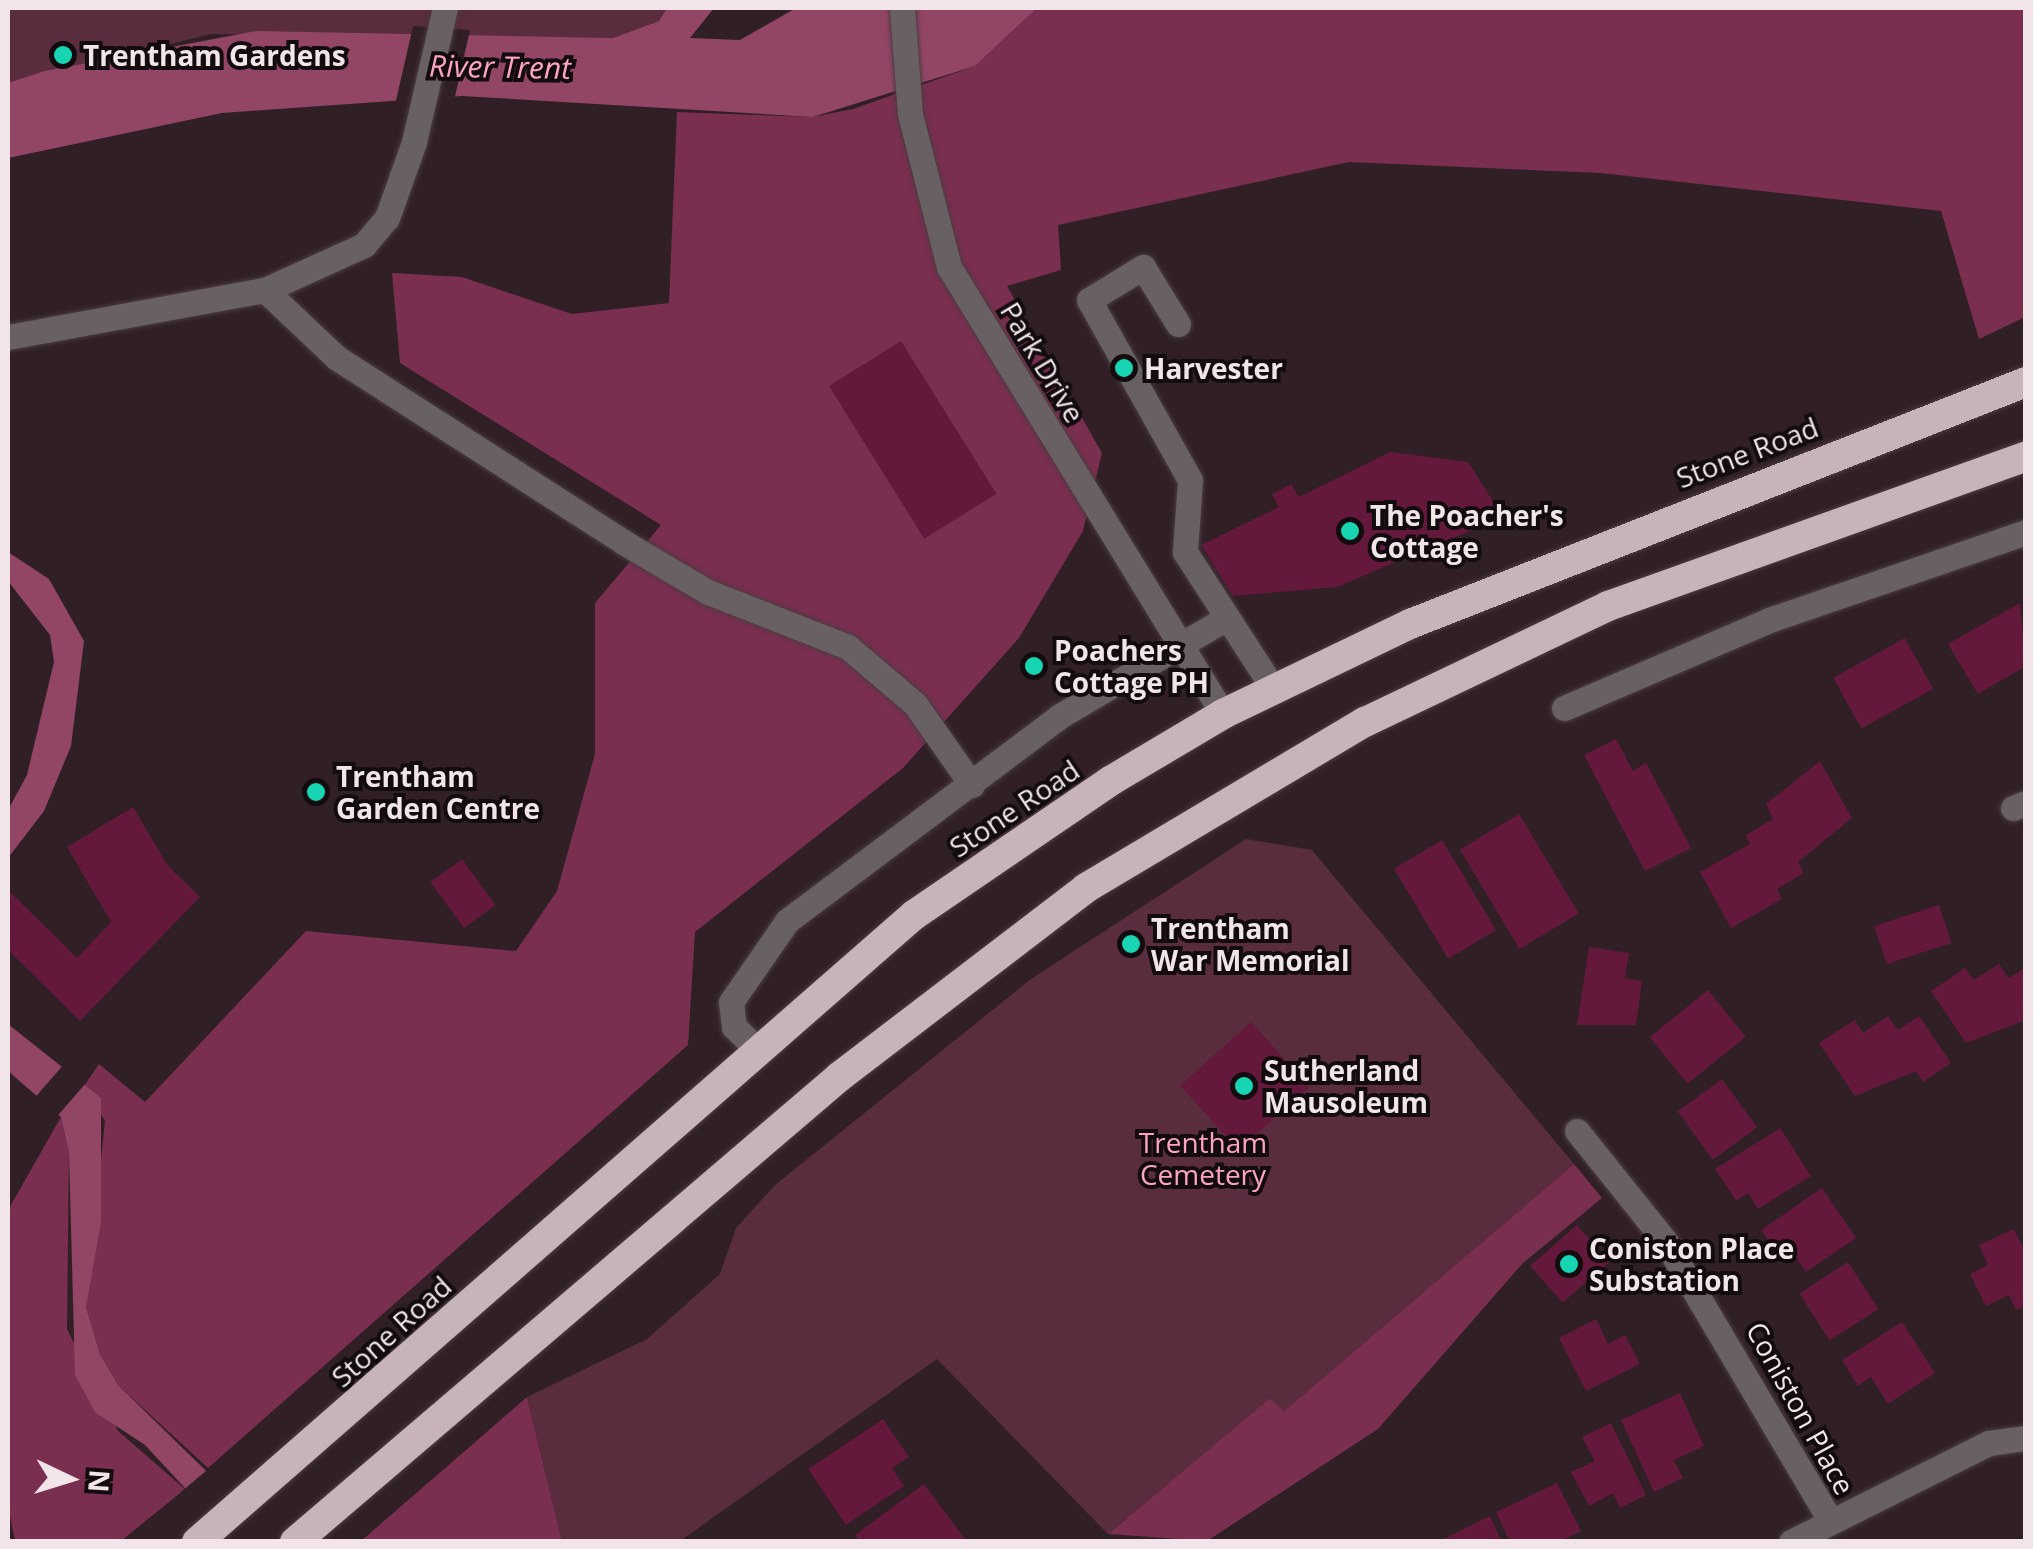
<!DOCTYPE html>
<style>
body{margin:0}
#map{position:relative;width:2033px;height:1549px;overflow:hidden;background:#302026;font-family:"Open Sans",sans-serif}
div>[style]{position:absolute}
.green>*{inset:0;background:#592c3e}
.forest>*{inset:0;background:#7a2e50}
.water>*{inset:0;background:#934566}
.pier>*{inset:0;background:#302026;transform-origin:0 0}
.building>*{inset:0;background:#63183c;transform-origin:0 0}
.roads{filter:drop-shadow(0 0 2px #4b3c41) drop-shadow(0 0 2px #4b3c41)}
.minor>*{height:25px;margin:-12.5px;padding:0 12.5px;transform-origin:12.5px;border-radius:12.5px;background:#696063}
.highway>*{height:30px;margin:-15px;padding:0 15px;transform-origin:15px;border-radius:15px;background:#c7b3ba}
.dots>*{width:28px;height:28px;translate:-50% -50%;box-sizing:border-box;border:5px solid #130c0f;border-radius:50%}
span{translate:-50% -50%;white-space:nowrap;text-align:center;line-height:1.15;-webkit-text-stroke:8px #130c0f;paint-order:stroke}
.poi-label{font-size:28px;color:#f1e5e9;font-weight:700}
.left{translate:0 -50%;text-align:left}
.street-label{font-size:28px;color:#f1e5e9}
.park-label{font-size:28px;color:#fca3c5}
.water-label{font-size:30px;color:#fca3c5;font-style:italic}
.frame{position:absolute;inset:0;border:10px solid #f1e5e9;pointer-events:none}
.north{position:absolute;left:20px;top:1429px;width:100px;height:100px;-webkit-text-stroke:8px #130c0f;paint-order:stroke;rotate:94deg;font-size:28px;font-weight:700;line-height:40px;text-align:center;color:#f1e5e9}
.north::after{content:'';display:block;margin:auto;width:35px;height:45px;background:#f1e5e9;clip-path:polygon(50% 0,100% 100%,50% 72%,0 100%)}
</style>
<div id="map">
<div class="green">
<i style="clip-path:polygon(8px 8px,667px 8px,659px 21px,613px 38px,211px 34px,8px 83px)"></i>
<i style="clip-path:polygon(1246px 839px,1312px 850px,1574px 1164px,1284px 1411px,1270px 1398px,1108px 1534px,937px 1359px,680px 1541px,562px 1541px,527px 1397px,647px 1339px,720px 1274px,736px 1228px,775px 1185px,1031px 979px)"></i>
</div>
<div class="forest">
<i style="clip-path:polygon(1037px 8px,2025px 8px,2025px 317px,1979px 339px,1941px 211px,1601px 173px,1349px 162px,1058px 225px,1061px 270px,1007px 286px,1102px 453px,1083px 531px,1019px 638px,903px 768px,695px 932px,688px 1045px,208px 1468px,118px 1385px,100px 1354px,86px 1307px,105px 1121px,84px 1086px,99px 1064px,145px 1102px,306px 931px,516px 951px,557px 891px,595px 754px,595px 603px,661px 525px,400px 363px,392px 273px,462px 277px,572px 314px,669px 303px,677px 112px,813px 117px,853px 109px,975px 66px)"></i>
<i style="clip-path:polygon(61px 1117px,69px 1153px,67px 1329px,118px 1431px,185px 1489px,121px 1541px,15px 1541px,8px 1506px,8px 1210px)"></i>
<i style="clip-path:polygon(1574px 1164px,1602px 1198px,1522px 1264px,1378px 1429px,1207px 1541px,1108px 1534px,1270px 1398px,1284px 1411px)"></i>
<i style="clip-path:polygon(527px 1397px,562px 1541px,361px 1541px)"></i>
</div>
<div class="water">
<i style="clip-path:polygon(667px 8px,714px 8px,690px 38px,740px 40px,796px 8px,1037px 8px,975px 66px,813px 117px,462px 96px,222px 113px,8px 158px,8px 83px,45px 71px,256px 31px,613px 38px,659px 21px)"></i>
<i style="clip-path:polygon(8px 552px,49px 579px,84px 641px,71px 746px,44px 811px,8px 858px,8px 810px,27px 775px,54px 662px,50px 635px,8px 581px)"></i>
<i style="clip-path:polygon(8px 1024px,101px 1098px,101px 1222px,86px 1307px,100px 1354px,118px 1385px,278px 1541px,234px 1541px,145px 1445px,95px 1412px,75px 1375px,69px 1153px,61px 1117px,8px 1071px)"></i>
</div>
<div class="pier">
<i style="clip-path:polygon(413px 26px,470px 30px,454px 101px,395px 105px)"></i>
<i style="left:65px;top:1063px;width:29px;height:51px;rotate:41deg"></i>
<i style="clip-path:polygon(213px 1465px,282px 1538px,283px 1542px,227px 1542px,181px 1492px)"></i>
</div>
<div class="building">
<i style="left:901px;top:341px;width:180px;height:85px;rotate:58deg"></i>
<i style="clip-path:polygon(1390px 452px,1468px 462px,1503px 517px,1337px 587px,1233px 596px,1201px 545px,1279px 507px,1272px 494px,1291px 484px,1299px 497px)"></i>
<i style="clip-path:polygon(2020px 603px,2026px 666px,1978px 694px,1948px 644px)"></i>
<i style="left:1905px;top:638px;width:58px;height:82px;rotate:61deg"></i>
<i style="clip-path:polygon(1616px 739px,1633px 771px,1646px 763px,1691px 848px,1645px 871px,1584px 755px)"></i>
<i style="clip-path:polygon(1820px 761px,1852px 818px,1798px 862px,1804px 873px,1777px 889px,1782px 899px,1731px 928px,1700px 872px,1750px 844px,1746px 835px,1773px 819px,1766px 804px)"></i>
<i style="clip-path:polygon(133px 807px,168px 866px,200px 897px,80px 1021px,8px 950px,8px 890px,77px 958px,111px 922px,67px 847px)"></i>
<i style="left:1519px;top:814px;width:116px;height:69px;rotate:59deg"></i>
<i style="left:1442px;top:840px;width:105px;height:56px;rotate:59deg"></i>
<i style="left:462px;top:859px;width:57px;height:39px;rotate:54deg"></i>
<i style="left:1939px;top:905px;width:40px;height:68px;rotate:72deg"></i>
<i style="clip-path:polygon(1589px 947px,1629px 953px,1625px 978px,1642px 981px,1636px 1025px,1577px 1025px)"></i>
<i style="clip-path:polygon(1999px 964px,2009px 978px,2026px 967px,2026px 1020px,1966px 1043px,1931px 991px,1965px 968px,1974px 980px)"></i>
<i style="left:1708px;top:990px;width:60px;height:75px;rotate:51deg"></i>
<i style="clip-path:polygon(1888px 1016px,1898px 1030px,1919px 1016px,1951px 1063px,1923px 1082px,1916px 1071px,1855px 1096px,1819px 1043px,1855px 1020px,1863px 1033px)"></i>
<i style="left:1251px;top:1022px;width:87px;height:95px;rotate:48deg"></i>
<i style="left:1722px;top:1079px;width:60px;height:55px;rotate:54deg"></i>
<i style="clip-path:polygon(1780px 1128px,1811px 1176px,1758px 1209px,1748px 1193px,1736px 1201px,1715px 1169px)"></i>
<i style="clip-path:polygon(1822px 1188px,1856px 1238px,1806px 1272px,1792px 1252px,1781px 1259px,1761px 1230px)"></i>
<i style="left:1577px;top:1225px;width:49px;height:62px;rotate:49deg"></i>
<i style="clip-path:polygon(2014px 1229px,2026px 1253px,2026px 1306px,2016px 1310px,2009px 1295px,1986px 1306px,1970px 1274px,1988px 1265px,1979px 1245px)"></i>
<i style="left:1848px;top:1262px;width:56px;height:58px;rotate:57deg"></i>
<i style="clip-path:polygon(1596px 1319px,1608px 1344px,1625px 1335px,1640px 1364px,1586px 1391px,1559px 1338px)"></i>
<i style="clip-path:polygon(1902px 1322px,1935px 1373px,1888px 1404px,1871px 1377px,1858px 1386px,1842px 1360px)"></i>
<i style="clip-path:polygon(1680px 1393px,1704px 1446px,1674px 1460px,1683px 1478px,1654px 1492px,1621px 1420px)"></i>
<i style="clip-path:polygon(883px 1419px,909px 1457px,892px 1468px,904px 1486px,846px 1525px,808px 1469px)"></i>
<i style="clip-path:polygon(1611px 1423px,1646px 1495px,1620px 1508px,1613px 1493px,1589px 1506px,1571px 1472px,1595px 1461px,1582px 1437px)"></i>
<i style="clip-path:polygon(1557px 1483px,1581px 1531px,1559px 1542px,1510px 1542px,1496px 1512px)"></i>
<i style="clip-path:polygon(924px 1484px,967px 1542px,860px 1542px,855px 1535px)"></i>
<i style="clip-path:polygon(1490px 1516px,1502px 1542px,1438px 1542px)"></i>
</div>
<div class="roads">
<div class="minor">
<i style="left:902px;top:8px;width:106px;rotate:85.7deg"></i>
<i style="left:910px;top:114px;width:158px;rotate:75.7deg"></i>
<i style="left:949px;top:267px;width:524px;rotate:58.49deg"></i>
<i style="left:265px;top:290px;width:99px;rotate:43.4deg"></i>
<i style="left:337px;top:358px;width:342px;rotate:32.7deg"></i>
<i style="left:625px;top:543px;width:96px;rotate:30.6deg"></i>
<i style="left:708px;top:592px;width:150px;rotate:21.4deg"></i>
<i style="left:848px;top:647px;width:88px;rotate:40.4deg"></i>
<i style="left:915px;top:704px;width:99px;rotate:54.9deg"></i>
<i style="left:1178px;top:324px;width:67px;rotate:-121.6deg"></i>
<i style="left:1143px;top:267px;width:63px;rotate:148.6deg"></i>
<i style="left:1089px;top:300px;width:206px;rotate:60.7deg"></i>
<i style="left:1190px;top:480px;width:72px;rotate:94deg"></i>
<i style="left:1185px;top:552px;width:162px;rotate:57.1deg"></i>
<i style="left:8px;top:337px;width:261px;rotate:-10.4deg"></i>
<i style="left:265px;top:290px;width:109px;rotate:-24.4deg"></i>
<i style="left:364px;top:245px;width:35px;rotate:-50deg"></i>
<i style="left:387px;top:218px;width:81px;rotate:-70.4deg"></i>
<i style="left:414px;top:142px;width:138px;rotate:-77deg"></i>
<i style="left:1564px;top:708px;width:223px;rotate:-23.2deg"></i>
<i style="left:1769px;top:620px;width:272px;rotate:-18.9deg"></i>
<i style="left:2013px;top:808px;width:14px;rotate:-21deg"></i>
<i style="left:757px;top:1049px;width:32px;rotate:-136deg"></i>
<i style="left:734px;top:1027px;width:25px;rotate:-97deg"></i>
<i style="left:731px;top:1002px;width:98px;rotate:-55.3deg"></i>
<i style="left:787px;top:921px;width:341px;rotate:-36.9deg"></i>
<i style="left:1060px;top:716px;width:191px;rotate:-30.5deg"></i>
<i style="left:1577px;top:1131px;width:141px;rotate:51.3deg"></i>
<i style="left:1665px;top:1241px;width:326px;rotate:59.4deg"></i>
<i style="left:1791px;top:1542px;width:221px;rotate:-26.6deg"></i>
<i style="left:1989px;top:1443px;width:37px;rotate:-8deg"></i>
</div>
<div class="highway">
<i style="left:197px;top:1542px;width:952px;rotate:-41.17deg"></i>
<i style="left:914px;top:915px;width:240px;rotate:-34.3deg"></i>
<i style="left:1112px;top:780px;width:129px;rotate:-30.7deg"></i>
<i style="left:1223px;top:714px;width:208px;rotate:-25.7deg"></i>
<i style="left:1410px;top:624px;width:662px;rotate:-21.45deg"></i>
<i style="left:295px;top:1542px;width:716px;rotate:-40.52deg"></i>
<i style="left:839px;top:1077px;width:311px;rotate:-37.4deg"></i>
<i style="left:1086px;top:888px;width:325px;rotate:-30.8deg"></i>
<i style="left:1365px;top:722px;width:269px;rotate:-25.5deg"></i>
<i style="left:1608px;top:606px;width:444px;rotate:-19.7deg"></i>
</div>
</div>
<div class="dots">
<i style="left:63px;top:55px;background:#17d5b3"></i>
<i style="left:1124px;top:368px;background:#17d5b3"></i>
<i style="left:1350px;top:531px;background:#17d5b3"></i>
<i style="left:1034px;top:666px;background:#17d5b3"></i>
<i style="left:316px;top:792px;background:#17d5b3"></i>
<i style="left:1131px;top:944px;background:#17d5b3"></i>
<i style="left:1244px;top:1086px;background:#17d5b3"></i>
<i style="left:1569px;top:1264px;background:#17d5b3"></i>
</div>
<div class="poi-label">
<span class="left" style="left:83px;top:55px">Trentham Gardens</span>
<span class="left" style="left:1144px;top:368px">Harvester</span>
<span class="left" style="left:1370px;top:531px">The Poacher's<br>Cottage</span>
<span class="left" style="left:1054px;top:666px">Poachers<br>Cottage PH</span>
<span class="left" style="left:336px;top:792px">Trentham<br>Garden Centre</span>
<span class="left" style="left:1151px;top:944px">Trentham<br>War Memorial</span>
<span class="left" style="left:1264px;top:1086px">Sutherland<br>Mausoleum</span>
<span class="left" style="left:1589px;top:1264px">Coniston Place<br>Substation</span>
</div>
<div class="street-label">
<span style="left:1043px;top:362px;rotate:59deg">Park Drive</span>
<span style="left:1747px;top:452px;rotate:-21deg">Stone Road</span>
<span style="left:1014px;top:808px;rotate:-34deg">Stone Road</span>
<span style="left:391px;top:1331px;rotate:-42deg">Stone Road</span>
<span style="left:1801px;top:1408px;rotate:61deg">Coniston Place</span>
</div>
<div class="park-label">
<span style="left:1203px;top:1158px">Trentham<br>Cemetery</span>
</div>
<div class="water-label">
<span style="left:500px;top:67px;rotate:1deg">River Trent</span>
</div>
<div class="frame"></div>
<div class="north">N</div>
</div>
